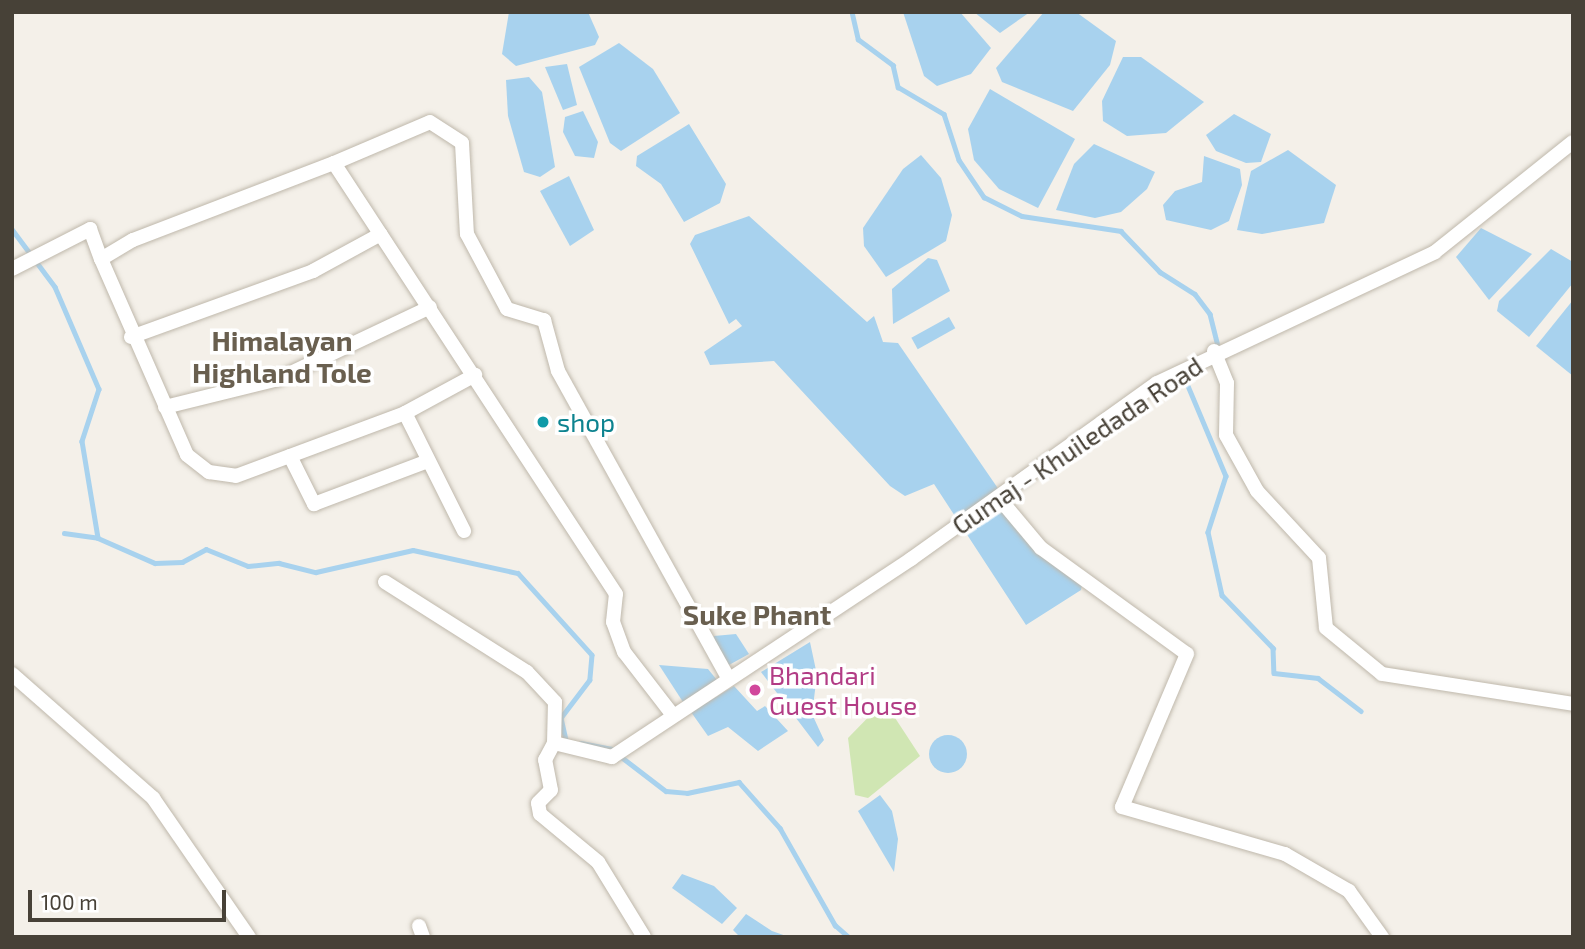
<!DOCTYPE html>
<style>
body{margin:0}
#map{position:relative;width:1585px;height:949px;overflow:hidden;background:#f4f0e9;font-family:"Exo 2",sans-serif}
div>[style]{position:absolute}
.green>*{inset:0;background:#d0e6b3}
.water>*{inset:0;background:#a8d2ee;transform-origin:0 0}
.round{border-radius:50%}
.stream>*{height:4.5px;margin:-2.25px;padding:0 2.25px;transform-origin:2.25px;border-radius:2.25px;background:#a8d2ee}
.roads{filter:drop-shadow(0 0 2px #bfb8ab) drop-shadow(0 0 2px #bfb8ab)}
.street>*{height:14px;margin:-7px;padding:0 7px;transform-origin:7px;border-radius:7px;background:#fff}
.dots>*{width:19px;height:19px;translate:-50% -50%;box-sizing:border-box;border:4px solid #fff;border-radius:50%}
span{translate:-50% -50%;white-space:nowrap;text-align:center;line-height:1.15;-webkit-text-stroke:7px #fff;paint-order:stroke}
.culture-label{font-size:26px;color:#0d838f}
.left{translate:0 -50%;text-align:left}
.street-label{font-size:26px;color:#474137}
.hotel-label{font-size:26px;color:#b23c85}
.neighbourhood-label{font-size:28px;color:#695f4f;font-weight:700}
.frame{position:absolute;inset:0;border:14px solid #474137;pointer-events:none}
.scale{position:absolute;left:28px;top:890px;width:198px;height:32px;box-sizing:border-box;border:4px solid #474137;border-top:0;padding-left:9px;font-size:21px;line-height:24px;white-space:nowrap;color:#474137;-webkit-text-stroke:5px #fff;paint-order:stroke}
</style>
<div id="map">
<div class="green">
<i style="clip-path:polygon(884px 701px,920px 756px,868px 798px,855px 795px,848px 738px)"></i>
</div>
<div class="water">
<i style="clip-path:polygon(509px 12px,588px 12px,599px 37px,595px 45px,516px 66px,502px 54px)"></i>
<i style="clip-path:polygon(903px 12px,960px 12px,991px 48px,971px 74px,937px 86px,924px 76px)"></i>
<i style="clip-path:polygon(974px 12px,1030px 12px,1000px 33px)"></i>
<i style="clip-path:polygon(1044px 12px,1076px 12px,1116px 41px,1110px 65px,1073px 111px,1002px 82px,996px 68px)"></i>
<i style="clip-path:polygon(619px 43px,653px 69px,680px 113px,621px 151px,610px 143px,579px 67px)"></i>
<i style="clip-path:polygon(1123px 57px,1141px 57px,1204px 102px,1166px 133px,1127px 136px,1103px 121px,1102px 101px)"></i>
<i style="clip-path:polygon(567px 64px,577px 105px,563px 110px,545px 67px)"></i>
<i style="clip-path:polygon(529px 77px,542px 92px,555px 167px,540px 177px,524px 172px,508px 116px,506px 80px)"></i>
<i style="clip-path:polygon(990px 89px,1075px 139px,1038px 208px,999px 189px,974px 160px,968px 129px)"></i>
<i style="clip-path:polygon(583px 111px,598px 142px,594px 158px,575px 156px,563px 132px,565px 117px)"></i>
<i style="clip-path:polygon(1234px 114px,1271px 134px,1261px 162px,1246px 163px,1216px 151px,1206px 135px)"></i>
<i style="clip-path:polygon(689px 124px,726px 184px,720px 203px,684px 222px,661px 184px,636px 166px,637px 156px)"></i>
<i style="clip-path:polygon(1094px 144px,1155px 172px,1147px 189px,1121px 212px,1095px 218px,1056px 210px,1074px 164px)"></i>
<i style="clip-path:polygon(1288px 150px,1336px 185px,1324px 223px,1262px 234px,1237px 230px,1251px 171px)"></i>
<i style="clip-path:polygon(921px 155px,941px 178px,952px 215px,946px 241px,886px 277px,864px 246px,863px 228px,903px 169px)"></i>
<i style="clip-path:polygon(1204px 156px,1240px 169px,1242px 185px,1229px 221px,1211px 230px,1166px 220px,1163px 205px,1175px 191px,1202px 182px)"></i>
<i style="clip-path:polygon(569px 176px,594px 230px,570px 246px,540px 191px)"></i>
<i style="clip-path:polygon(749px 216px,867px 322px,874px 316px,883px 342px,898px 343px,1030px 535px,1084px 574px,1081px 590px,1026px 625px,934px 484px,905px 496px,890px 486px,774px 361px,710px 365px,704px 352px,742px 326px,736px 319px,729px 324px,690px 244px,695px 235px)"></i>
<i style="clip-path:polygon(1481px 228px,1532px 254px,1489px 300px,1456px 257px)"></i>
<i style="clip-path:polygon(1551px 249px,1573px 262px,1573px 283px,1529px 337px,1497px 311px,1499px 301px)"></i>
<i style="clip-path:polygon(928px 258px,937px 260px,950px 291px,893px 324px,892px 289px)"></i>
<i style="clip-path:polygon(1573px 300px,1573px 376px,1536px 346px)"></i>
<i style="left:949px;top:317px;width:13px;height:43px;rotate:61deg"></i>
<i style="clip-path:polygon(736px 634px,749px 654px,729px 665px,713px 647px,714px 636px)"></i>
<i style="clip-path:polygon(810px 642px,817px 675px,812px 714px,824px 740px,818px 747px,761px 672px)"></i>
<i style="clip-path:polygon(659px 665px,708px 669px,717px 680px,683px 702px)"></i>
<i style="clip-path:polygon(734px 686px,757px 711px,765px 706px,788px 731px,758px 751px,728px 727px,708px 736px,691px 712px)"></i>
<i class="round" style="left:929px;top:735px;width:38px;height:38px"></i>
<i style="clip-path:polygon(880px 795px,892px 811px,898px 839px,894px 872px,858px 811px)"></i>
<i style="clip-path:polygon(682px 874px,714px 886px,737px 908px,722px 924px,672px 888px)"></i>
<i style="clip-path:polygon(746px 914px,772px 931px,789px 937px,740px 937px,733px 930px)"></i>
</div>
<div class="stream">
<i style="left:852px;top:12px;width:28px;rotate:77deg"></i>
<i style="left:858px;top:39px;width:44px;rotate:36.6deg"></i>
<i style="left:893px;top:65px;width:23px;rotate:77deg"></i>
<i style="left:898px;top:87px;width:53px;rotate:30.4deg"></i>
<i style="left:944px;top:114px;width:48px;rotate:71.9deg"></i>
<i style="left:959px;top:160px;width:45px;rotate:56deg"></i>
<i style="left:984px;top:197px;width:42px;rotate:26.6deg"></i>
<i style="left:1022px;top:216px;width:100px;rotate:8.6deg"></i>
<i style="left:1121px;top:231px;width:57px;rotate:46.4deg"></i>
<i style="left:1160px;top:272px;width:41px;rotate:32.2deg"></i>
<i style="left:1195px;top:294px;width:25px;rotate:53deg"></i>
<i style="left:1210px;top:314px;width:30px;rotate:76deg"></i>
<i style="left:12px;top:229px;width:72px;rotate:53.4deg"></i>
<i style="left:55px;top:287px;width:111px;rotate:66.7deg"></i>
<i style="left:99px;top:389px;width:55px;rotate:108.1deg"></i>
<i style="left:82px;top:441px;width:98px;rotate:80.6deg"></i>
<i style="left:1195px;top:371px;width:13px;rotate:132deg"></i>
<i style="left:1186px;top:381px;width:103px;rotate:67.2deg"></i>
<i style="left:1226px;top:476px;width:59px;rotate:107.8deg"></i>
<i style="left:1208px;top:532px;width:65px;rotate:77.5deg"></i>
<i style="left:1222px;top:595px;width:74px;rotate:46.1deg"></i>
<i style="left:1273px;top:648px;width:25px;rotate:88deg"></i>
<i style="left:1274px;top:673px;width:44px;rotate:6.5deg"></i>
<i style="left:1318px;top:678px;width:54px;rotate:37.5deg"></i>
<i style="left:64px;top:533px;width:34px;rotate:8deg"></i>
<i style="left:98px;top:538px;width:62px;rotate:23.7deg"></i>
<i style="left:155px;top:563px;width:27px;rotate:-2deg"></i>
<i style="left:182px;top:562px;width:27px;rotate:-28deg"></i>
<i style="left:206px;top:549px;width:45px;rotate:22deg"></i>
<i style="left:248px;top:566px;width:31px;rotate:-6deg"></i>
<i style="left:279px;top:563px;width:38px;rotate:14deg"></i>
<i style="left:316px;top:572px;width:99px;rotate:-12.8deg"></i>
<i style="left:413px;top:550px;width:107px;rotate:12.4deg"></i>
<i style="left:518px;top:573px;width:110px;rotate:47.9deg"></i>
<i style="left:592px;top:655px;width:25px;rotate:95deg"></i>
<i style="left:590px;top:680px;width:48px;rotate:127.3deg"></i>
<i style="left:561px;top:718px;width:23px;rotate:77deg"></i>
<i style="left:581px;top:743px;width:31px;rotate:11deg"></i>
<i style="left:611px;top:749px;width:69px;rotate:37.4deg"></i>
<i style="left:666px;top:791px;width:21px;rotate:5deg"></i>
<i style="left:687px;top:793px;width:53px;rotate:-11.9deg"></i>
<i style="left:739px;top:782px;width:62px;rotate:48.3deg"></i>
<i style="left:780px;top:828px;width:112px;rotate:60.4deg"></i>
<i style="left:835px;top:925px;width:18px;rotate:41deg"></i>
</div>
<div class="roads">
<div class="street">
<i style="left:101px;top:259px;width:214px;rotate:66.3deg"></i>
<i style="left:187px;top:455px;width:28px;rotate:38deg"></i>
<i style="left:209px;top:472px;width:27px;rotate:8deg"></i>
<i style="left:236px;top:476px;width:180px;rotate:-20.4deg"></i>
<i style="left:405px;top:413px;width:80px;rotate:-28.5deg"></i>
<i style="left:12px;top:269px;width:88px;rotate:-27.1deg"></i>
<i style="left:90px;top:229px;width:32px;rotate:70deg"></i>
<i style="left:101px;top:259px;width:37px;rotate:-31deg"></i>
<i style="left:133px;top:240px;width:215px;rotate:-21deg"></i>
<i style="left:131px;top:337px;width:194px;rotate:-19.9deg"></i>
<i style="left:313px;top:271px;width:77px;rotate:-28.6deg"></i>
<i style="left:1214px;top:351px;width:35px;rotate:68deg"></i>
<i style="left:1227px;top:383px;width:52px;rotate:91.1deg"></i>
<i style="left:1226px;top:435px;width:64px;rotate:61deg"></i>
<i style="left:1257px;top:491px;width:91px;rotate:47.2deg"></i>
<i style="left:1319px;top:558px;width:70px;rotate:84.3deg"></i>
<i style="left:1326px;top:628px;width:72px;rotate:39.4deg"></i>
<i style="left:1382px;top:674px;width:193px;rotate:8.9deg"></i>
<i style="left:165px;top:407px;width:116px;rotate:-13.9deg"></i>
<i style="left:278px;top:379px;width:168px;rotate:-25.3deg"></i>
<i style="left:405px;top:413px;width:132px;rotate:63.4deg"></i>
<i style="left:290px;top:456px;width:54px;rotate:63.4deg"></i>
<i style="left:314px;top:504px;width:119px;rotate:-20.7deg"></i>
<i style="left:999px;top:498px;width:65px;rotate:50deg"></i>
<i style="left:1041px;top:548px;width:180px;rotate:36deg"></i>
<i style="left:1187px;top:654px;width:166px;rotate:113deg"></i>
<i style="left:1122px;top:807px;width:170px;rotate:16.1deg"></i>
<i style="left:1285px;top:854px;width:74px;rotate:30deg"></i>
<i style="left:1349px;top:891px;width:57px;rotate:54.3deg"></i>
<i style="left:385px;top:582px;width:168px;rotate:32.4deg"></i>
<i style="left:527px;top:672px;width:41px;rotate:47deg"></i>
<i style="left:555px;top:702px;width:41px;rotate:91.4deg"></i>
<i style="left:12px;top:674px;width:188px;rotate:41.3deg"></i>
<i style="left:153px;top:798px;width:169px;rotate:55.4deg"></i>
<i style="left:672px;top:714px;width:78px;rotate:-127.7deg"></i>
<i style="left:624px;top:652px;width:32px;rotate:-110deg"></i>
<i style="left:613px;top:622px;width:28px;rotate:-84deg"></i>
<i style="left:616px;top:594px;width:515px;rotate:-123.2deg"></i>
<i style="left:334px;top:163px;width:104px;rotate:-23.1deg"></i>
<i style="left:430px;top:122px;width:38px;rotate:33deg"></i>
<i style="left:462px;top:143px;width:91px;rotate:86.9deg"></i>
<i style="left:467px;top:234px;width:85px;rotate:61.9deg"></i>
<i style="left:507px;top:309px;width:39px;rotate:17deg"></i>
<i style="left:544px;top:320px;width:53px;rotate:74.6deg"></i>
<i style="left:558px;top:371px;width:351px;rotate:61deg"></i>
<i style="left:419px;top:926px;width:12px;rotate:70deg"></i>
<i style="left:644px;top:937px;width:88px;rotate:-121.5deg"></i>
<i style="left:598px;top:862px;width:75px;rotate:-140.4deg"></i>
<i style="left:540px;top:814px;width:11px;rotate:-100deg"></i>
<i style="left:538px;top:803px;width:18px;rotate:-45deg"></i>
<i style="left:551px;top:790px;width:31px;rotate:-101deg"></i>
<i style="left:545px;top:760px;width:19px;rotate:-62deg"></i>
<i style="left:554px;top:743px;width:60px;rotate:13.6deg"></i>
<i style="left:612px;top:757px;width:359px;rotate:-33.5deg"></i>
<i style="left:911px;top:559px;width:302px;rotate:-35.6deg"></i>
<i style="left:1157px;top:383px;width:307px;rotate:-25.2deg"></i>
<i style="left:1435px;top:252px;width:176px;rotate:-38.6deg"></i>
</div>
</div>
<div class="dots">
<i style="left:543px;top:422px;background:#0f9aa8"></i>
<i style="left:755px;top:690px;background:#d1479c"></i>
</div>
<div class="culture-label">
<span class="left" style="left:557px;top:422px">shop</span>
</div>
<div class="street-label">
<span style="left:1077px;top:445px;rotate:-34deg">Gumaj - Khuiledada Road</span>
</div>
<div class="hotel-label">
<span class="left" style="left:769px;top:690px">Bhandari<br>Guest House</span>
</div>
<div class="neighbourhood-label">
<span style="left:282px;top:356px">Himalayan<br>Highland Tole</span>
<span style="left:757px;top:614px">Suke Phant</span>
</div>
<div class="frame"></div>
<div class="scale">100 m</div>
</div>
